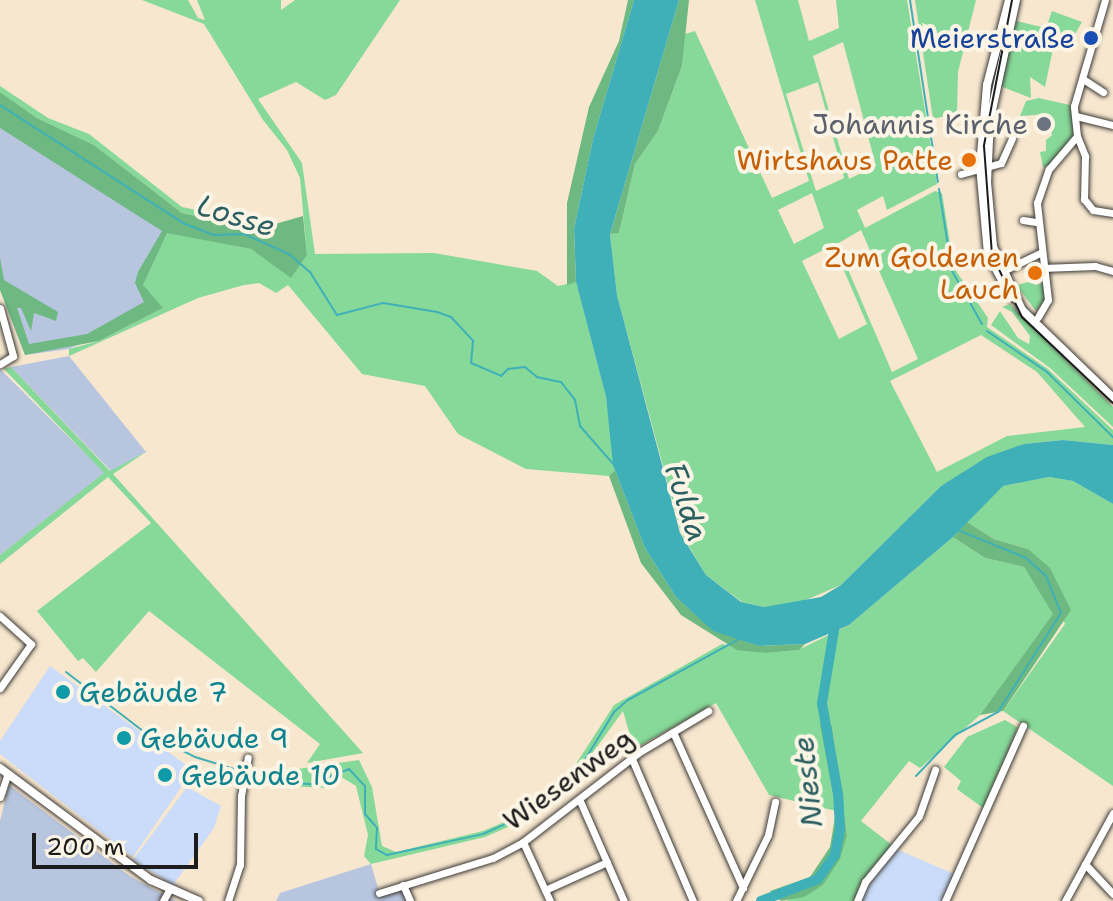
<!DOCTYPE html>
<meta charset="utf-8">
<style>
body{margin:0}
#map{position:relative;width:1113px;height:901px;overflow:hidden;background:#f7e7cf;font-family:"Shantell Sans",sans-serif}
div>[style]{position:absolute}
.built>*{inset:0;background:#cadcf9}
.industrial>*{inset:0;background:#b7c5de}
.green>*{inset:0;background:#87d999}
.forest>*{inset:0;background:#6db981}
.water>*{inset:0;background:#3fb0b7}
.stream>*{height:2px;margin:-1px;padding:0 1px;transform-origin:1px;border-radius:1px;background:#3fb0b7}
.river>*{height:10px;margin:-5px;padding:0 5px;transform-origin:5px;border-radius:5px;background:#3fb0b7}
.roads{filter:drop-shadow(0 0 2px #3d3a37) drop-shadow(0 0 2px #3d3a37)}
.minor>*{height:7px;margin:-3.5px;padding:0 3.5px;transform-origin:3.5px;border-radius:3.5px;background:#fff}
.major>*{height:8px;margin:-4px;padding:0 4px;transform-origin:4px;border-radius:4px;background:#fff}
.tram>*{height:2px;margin:-1px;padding:0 1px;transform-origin:1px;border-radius:1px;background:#1c1c1c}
.dots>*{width:22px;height:22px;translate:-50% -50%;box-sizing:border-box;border:4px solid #fcf5e5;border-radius:50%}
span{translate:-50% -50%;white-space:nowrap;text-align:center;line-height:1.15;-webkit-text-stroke:8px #fcf5e5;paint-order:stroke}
.transit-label{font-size:28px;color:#164399}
.right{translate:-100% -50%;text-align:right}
.worship-label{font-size:28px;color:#5b616d}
.food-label{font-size:28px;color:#c56008}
.culture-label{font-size:28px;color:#0d838f}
.left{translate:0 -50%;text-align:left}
.street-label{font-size:28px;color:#1c1c1c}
.water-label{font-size:30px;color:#2c5f62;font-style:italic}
.scale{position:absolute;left:32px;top:833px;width:166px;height:36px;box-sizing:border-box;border:4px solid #1c1c1c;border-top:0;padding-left:10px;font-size:24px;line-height:28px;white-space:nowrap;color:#1c1c1c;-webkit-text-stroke:6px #fcf5e5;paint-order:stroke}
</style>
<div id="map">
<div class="built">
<i style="clip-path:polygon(50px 666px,193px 770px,133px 857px,0 754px,0 741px)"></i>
<i style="clip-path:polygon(187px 787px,221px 806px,214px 828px,173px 885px,133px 860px)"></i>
<i style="clip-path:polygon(896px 849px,954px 874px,941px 901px,858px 901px)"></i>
</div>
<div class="industrial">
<i style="clip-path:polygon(0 128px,167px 232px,163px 308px,69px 349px,25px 355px,0 290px)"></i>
<i style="clip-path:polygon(69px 356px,146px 452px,111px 471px,11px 367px)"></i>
<i style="clip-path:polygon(0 369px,105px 473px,0 555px)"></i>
<i style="clip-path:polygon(9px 785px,131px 877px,176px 901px,0 901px,0 821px)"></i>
<i style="clip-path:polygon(371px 864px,380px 895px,402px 889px,406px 901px,276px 901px,280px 893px)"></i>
</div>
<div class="green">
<i style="clip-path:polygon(142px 0,188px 0,198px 18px,205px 20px,197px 0,281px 0,281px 10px,295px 0,400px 0,336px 95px,325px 100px,296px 82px,258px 99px,302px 163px,315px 254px,434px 253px,537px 271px,558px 286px,576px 282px,606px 397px,615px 470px,609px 476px,526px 469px,458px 434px,425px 386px,362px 374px,288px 285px,276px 293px,259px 283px,244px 285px,198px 298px,69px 356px,69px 349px,99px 341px,163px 308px,143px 285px,167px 232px,251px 249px,291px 277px,307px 255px,300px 178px,287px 150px,263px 120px,204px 24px)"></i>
<i style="clip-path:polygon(evenodd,755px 0,798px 0,809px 41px,839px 28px,836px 0,907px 0,937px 184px,887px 210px,883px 196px,857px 210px,863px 223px,865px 228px,935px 191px,942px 193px,954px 268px,988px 318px,987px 327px,1048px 369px,1113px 430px,1113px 445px,1063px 440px,1024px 444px,941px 486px,841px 585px,794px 605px,764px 607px,742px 602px,706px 575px,681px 533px,617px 295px,610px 234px,619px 233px,635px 164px,658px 131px,682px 66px,685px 34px,695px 31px,772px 198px,809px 181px,755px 0,843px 42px,876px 166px,849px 179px,813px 56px,843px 42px,755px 0,818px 82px,844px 178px,816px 191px,786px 94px,818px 82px,755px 0,812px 193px,824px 228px,794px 244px,778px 210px,812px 193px,755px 0,861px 230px,918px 359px,892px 372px,837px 244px,861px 230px,755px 0,833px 245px,867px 324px,839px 339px,802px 261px,833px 245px,755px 0,981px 335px,1037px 372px,1085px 427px,1007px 436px,937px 472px,890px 381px,981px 335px)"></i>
<i style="clip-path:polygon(915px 0,976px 0,958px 72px,957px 113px,933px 119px)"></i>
<i style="clip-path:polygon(1052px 11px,1082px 22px,1070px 43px,1055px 39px,1045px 87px,1030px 77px,1031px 98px,1000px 86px,1016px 21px,1046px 28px)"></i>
<i style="clip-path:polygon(0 86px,48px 118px,89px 134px,182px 207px,262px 224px,258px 229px,182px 213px,94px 145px,37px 118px,0 92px)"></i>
<i style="clip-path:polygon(1039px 98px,1074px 106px,1077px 136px,1049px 169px,1043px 167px,1040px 152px,1046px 151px,1046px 140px,1052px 135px,1049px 114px,1020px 116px,1026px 101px)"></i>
<i style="clip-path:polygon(1033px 281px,1035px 285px,1043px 283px,1046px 299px,1036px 311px,1016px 285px)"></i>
<i style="clip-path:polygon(1010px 304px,1113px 407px,1113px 427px,1050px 368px,991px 325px,1000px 311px,1018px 338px,1029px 344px,1030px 336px,1012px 312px,1002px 307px)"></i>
<i style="clip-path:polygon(11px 367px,110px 471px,146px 452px,113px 474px,363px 753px,307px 763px,320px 744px,149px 611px,96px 672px,83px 658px,78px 661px,37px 611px,151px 523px,108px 477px,0 564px,0 555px,104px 473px,4px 369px)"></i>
<i style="clip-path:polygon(1049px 477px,1073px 481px,1113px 504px,1113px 786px,1003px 711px,1065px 624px,1028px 549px,994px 539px,967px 522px,1002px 486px)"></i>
<i style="clip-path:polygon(953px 537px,985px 558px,1024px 567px,1054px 614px,980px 715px,920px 768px,909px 761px,861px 821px,892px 845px,855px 901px,786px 901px,823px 885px,847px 835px,832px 726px,821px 725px,836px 811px,769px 795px,716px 703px,634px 749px,623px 711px,581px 769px,522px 821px,485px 837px,371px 864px,364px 856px,368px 835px,356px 786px,343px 778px,329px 788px,285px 786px,256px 775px,257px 769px,277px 772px,359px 760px,372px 787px,382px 846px,396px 852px,483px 831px,518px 816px,574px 767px,614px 705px,722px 644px,765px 653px,798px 650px,849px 625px)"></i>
<i style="clip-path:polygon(1005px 720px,1017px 727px,1016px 732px,983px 808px,957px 789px,961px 781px,944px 767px,967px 737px)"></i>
</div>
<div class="forest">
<i style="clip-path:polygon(628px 0,634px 0,593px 139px,574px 229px,576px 282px,567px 285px,567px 203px,589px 107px,619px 41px)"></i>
<i style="clip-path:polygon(679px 0,689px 0,682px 66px,658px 131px,635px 164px,619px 233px,610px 234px)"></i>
<i style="clip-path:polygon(0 92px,37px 118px,94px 145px,182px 213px,258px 229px,303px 216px,307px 255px,291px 278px,251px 249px,167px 233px,143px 285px,163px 308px,99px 341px,25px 355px,0 290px,0 258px,4px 280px,58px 312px,56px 321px,34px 313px,31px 331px,21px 308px,17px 308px,29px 344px,87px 334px,144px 302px,135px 283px,138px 272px,162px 231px,0 128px)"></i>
<i style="clip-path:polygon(615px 470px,645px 548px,676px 597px,713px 630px,759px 646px,805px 644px,799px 650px,766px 653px,737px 650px,681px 615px,641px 563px,609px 476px)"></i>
<i style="clip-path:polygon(967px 522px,994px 539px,1028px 549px,1050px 568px,1071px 610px,1003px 711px,980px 715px,1053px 614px,1024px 567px,985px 558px,953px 537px)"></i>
<i style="clip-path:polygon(820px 724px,832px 726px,847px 835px,840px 859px,823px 885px,804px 897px,781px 901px,770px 891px,810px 877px,830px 847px,836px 811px)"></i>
</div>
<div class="water">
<i style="clip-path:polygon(634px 0,679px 0,610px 234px,617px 295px,680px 533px,706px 575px,741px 602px,764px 607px,821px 597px,841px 585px,941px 486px,987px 457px,1024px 444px,1063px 440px,1113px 445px,1113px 504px,1073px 481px,1049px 477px,1003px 486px,953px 537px,849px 625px,805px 644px,759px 646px,713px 631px,676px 597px,645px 548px,613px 465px,606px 397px,576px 282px,574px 229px,593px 139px)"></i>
</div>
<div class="stream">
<i style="left:910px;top:0;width:184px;rotate:81.3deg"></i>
<i style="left:0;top:105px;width:220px;rotate:32.8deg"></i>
<i style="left:185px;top:224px;width:30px;rotate:21deg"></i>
<i style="left:213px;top:235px;width:31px;rotate:-2deg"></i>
<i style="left:244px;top:234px;width:49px;rotate:24deg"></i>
<i style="left:289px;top:254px;width:28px;rotate:41deg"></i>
<i style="left:310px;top:272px;width:51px;rotate:57.9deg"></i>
<i style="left:337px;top:315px;width:48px;rotate:-14.6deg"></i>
<i style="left:383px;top:303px;width:55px;rotate:9.5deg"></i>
<i style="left:437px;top:312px;width:15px;rotate:20deg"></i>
<i style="left:451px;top:317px;width:33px;rotate:47deg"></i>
<i style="left:473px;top:341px;width:22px;rotate:95deg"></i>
<i style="left:471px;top:363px;width:33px;rotate:23deg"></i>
<i style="left:501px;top:376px;width:10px;rotate:-45deg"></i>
<i style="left:508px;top:369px;width:17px;rotate:-7deg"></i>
<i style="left:525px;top:367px;width:16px;rotate:40deg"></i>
<i style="left:537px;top:377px;width:25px;rotate:12deg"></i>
<i style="left:561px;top:382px;width:23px;rotate:52deg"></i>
<i style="left:575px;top:400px;width:26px;rotate:79deg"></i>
<i style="left:580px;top:426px;width:52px;rotate:48.9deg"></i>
<i style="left:939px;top:189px;width:83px;rotate:81deg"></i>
<i style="left:952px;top:271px;width:61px;rotate:60.5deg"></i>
<i style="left:987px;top:331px;width:73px;rotate:34.3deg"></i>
<i style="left:1047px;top:372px;width:93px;rotate:44.6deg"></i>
<i style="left:66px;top:672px;width:97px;rotate:37.5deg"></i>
<i style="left:143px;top:731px;width:58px;rotate:26.6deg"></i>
<i style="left:195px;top:757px;width:82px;rotate:17.1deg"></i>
<i style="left:273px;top:781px;width:38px;rotate:5deg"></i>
<i style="left:311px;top:784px;width:41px;rotate:-21.5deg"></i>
<i style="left:349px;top:769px;width:23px;rotate:47deg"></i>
<i style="left:365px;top:786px;width:28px;rotate:90deg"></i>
<i style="left:365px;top:814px;width:18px;rotate:49deg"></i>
<i style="left:377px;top:828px;width:21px;rotate:93deg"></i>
<i style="left:376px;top:849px;width:13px;rotate:29deg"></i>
<i style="left:387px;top:855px;width:98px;rotate:-12.3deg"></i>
<i style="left:483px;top:834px;width:39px;rotate:-24deg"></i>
<i style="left:519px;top:818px;width:79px;rotate:-39.3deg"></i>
<i style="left:580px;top:768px;width:66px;rotate:-58.7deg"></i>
<i style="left:614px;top:712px;width:18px;rotate:-41deg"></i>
<i style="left:628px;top:700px;width:127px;rotate:-28.8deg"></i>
<i style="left:916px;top:776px;width:57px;rotate:-46.4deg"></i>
<i style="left:955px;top:735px;width:49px;rotate:-28.1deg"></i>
<i style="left:998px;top:712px;width:117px;rotate:-57.5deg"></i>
<i style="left:1061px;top:613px;width:40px;rotate:-112deg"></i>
<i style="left:1046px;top:576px;width:27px;rotate:-138deg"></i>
<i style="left:1026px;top:558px;width:74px;rotate:-157.6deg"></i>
</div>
<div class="river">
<i style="left:761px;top:901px;width:61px;rotate:-21.1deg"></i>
<i style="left:818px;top:879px;width:29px;rotate:-55deg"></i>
<i style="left:835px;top:855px;width:26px;rotate:-79deg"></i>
<i style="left:840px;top:829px;width:35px;rotate:-93deg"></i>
<i style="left:838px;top:794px;width:92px;rotate:-100deg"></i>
<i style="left:822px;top:703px;width:86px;rotate:-80.6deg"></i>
</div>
<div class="roads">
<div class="minor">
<i style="left:1083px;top:79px;width:24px;rotate:33deg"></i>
<i style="left:1076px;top:116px;width:38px;rotate:14deg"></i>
<i style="left:1077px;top:136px;width:22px;rotate:68deg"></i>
<i style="left:1085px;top:156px;width:43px;rotate:91.3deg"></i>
<i style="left:1084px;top:199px;width:14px;rotate:51deg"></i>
<i style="left:1093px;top:210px;width:20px;rotate:9deg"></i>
<i style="left:961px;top:174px;width:41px;rotate:-15.4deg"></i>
<i style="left:1001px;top:163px;width:27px;rotate:-66deg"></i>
<i style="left:1023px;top:220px;width:13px;rotate:9deg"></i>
<i style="left:1042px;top:268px;width:53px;rotate:-2.2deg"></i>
<i style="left:1095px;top:266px;width:19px;rotate:16deg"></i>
<i style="left:1007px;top:269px;width:37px;rotate:-26deg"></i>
<i style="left:0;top:308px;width:50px;rotate:74.8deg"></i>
<i style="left:13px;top:356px;width:15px;rotate:148deg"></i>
<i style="left:1038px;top:317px;width:20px;rotate:-60deg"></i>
<i style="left:1048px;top:300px;width:98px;rotate:-96.5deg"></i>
<i style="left:1037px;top:203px;width:36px;rotate:-71deg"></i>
<i style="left:1049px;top:169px;width:43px;rotate:-49.7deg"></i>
<i style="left:1077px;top:136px;width:30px;rotate:-96deg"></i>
<i style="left:1074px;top:106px;width:110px;rotate:-73.7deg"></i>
<i style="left:0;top:616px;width:42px;rotate:42.1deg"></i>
<i style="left:31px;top:644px;width:54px;rotate:125.2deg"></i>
<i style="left:673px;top:732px;width:171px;rotate:65.8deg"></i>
<i style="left:632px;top:759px;width:155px;rotate:66.8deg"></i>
<i style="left:0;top:797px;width:25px;rotate:-72deg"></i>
<i style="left:580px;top:801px;width:109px;rotate:66.3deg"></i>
<i style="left:523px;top:842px;width:65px;rotate:65.4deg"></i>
<i style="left:1085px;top:864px;width:41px;rotate:47deg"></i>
<i style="left:403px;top:885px;width:17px;rotate:66deg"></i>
<i style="left:545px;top:890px;width:68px;rotate:-24.3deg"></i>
<i style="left:379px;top:893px;width:119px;rotate:-17.1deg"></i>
<i style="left:493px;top:858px;width:34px;rotate:-28deg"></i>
<i style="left:523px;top:842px;width:145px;rotate:-37.7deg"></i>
<i style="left:638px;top:753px;width:82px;rotate:-31deg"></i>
<i style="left:163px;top:901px;width:13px;rotate:-61deg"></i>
<i style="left:228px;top:901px;width:38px;rotate:-72deg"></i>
<i style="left:240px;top:865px;width:69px;rotate:-89.2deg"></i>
<i style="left:241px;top:796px;width:39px;rotate:-80deg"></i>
<i style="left:736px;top:901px;width:73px;rotate:-64.1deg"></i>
<i style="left:768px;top:835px;width:34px;rotate:-78deg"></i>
<i style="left:857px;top:901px;width:21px;rotate:-67deg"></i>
<i style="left:865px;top:882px;width:85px;rotate:-50.7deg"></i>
<i style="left:919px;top:816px;width:49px;rotate:-70.8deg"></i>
<i style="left:945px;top:901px;width:192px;rotate:-66deg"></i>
<i style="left:1065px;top:901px;width:100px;rotate:-61.4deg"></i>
</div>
<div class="major">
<i style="left:1009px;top:0;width:88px;rotate:104.5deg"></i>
<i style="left:987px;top:85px;width:81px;rotate:94.9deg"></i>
<i style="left:980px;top:166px;width:88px;rotate:84.8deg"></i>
<i style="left:988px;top:254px;width:49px;rotate:61.9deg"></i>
<i style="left:1016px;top:0;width:122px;rotate:102.3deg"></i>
<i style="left:990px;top:119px;width:63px;rotate:92.7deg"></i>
<i style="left:987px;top:182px;width:65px;rotate:84.7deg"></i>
<i style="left:993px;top:247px;width:69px;rotate:65.3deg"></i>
<i style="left:1022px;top:310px;width:127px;rotate:44deg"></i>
<i style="left:0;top:768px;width:188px;rotate:36.6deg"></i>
<i style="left:151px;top:880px;width:52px;rotate:23.6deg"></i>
</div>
</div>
<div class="tram">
<i style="left:1012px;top:0;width:149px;rotate:100.9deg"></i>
<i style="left:984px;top:146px;width:109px;rotate:85.8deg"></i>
<i style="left:992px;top:255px;width:69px;rotate:64.2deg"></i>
<i style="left:1022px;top:317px;width:125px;rotate:43.4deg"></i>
</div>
<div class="dots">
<i style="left:1091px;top:38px;background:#1a4fb4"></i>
<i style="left:1044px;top:124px;background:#6b7280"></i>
<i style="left:969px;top:160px;background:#e8710a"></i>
<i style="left:1035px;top:273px;background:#e8710a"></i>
<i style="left:63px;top:692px;background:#0f9aa8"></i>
<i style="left:124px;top:738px;background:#0f9aa8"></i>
<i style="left:165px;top:775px;background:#0f9aa8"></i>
</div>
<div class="transit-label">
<span class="right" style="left:1075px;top:38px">Meierstraße</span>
</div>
<div class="worship-label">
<span class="right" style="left:1028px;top:124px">Johannis Kirche</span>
</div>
<div class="food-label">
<span class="right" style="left:953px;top:160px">Wirtshaus Patte</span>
<span class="right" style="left:1019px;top:273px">Zum Goldenen<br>Lauch</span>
</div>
<div class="culture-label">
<span class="left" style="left:79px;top:692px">Gebäude 7</span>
<span class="left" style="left:140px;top:738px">Gebäude 9</span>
<span class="left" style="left:181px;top:775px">Gebäude 10</span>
</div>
<div class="street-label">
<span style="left:568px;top:779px;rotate:-36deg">Wiesenweg</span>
</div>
<div class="water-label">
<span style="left:236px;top:216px;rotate:17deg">Losse</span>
<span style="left:686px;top:502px;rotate:72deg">Fulda</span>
<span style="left:808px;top:782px;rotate:-96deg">Nieste</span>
</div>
<div class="scale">200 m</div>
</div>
